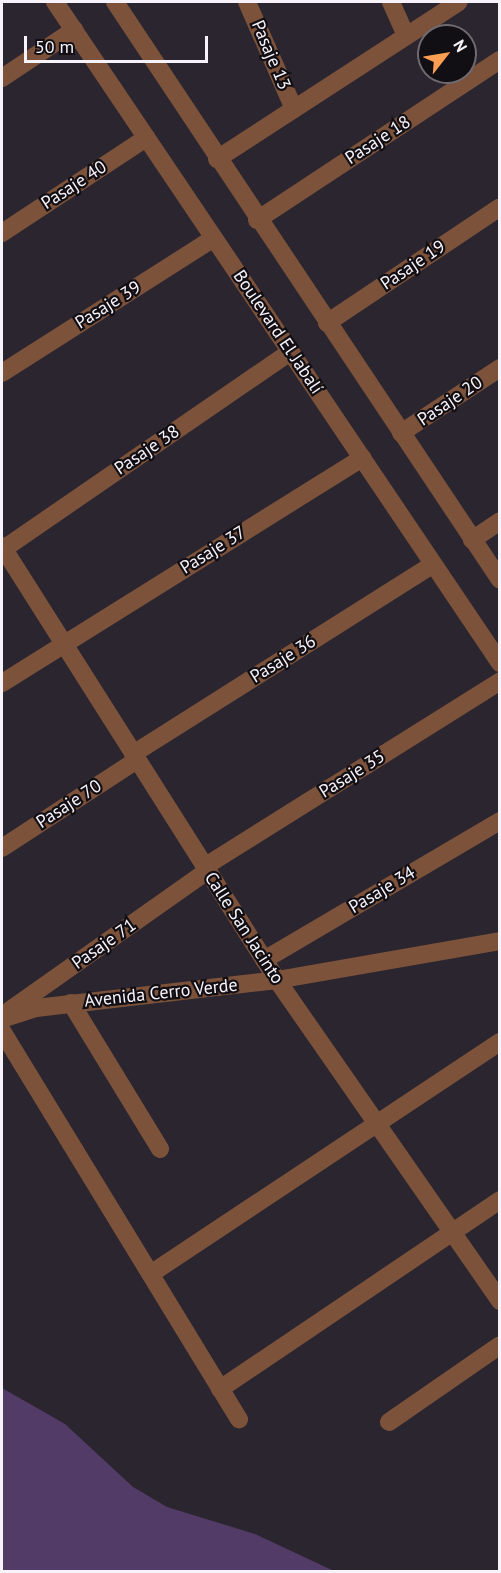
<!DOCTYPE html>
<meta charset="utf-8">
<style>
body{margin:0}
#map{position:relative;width:501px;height:1573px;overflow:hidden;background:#2a252f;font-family:"PT Sans",sans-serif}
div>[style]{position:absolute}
.green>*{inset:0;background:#533b67}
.street>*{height:18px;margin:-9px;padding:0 9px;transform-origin:9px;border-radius:9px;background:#7c523b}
span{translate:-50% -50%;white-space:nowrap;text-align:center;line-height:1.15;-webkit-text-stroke:4.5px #120f14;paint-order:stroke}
.street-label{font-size:18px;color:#f7f3fa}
.frame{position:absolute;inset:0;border:3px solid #f7f3fa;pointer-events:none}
.north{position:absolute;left:417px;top:24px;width:60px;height:60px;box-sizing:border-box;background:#120f14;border:2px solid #6e6a70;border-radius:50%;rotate:59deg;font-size:16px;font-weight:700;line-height:24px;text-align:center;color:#f7f3fa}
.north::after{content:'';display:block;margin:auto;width:21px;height:27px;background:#fc9d54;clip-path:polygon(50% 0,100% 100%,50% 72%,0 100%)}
.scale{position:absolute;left:24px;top:36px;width:184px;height:27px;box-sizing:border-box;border:3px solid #f7f3fa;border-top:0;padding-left:8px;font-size:18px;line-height:21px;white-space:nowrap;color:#f7f3fa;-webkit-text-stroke:4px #120f14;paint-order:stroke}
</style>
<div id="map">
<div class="green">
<i style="clip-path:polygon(2px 1388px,65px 1424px,133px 1487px,167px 1507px,255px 1534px,334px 1571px,2px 1571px)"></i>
</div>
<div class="street">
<i style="left:55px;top:2px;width:797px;rotate:56.05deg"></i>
<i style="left:115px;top:2px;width:694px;rotate:56.33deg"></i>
<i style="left:247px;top:2px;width:117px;rotate:66.3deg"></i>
<i style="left:391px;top:2px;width:37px;rotate:66deg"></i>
<i style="left:2px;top:78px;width:87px;rotate:-33.7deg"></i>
<i style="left:217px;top:159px;width:288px;rotate:-33deg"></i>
<i style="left:257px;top:220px;width:291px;rotate:-33.4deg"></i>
<i style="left:2px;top:233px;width:173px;rotate:-33.4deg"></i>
<i style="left:327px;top:323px;width:208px;rotate:-33.8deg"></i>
<i style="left:2px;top:373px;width:251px;rotate:-32.5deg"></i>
<i style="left:401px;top:433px;width:118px;rotate:-33.3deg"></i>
<i style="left:472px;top:540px;width:34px;rotate:-34deg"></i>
<i style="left:2px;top:546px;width:514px;rotate:57.64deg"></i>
<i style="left:277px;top:980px;width:391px;rotate:55.2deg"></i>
<i style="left:2px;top:550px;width:349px;rotate:-34.5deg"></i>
<i style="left:2px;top:683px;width:425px;rotate:-32deg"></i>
<i style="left:133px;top:754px;width:355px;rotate:-32.3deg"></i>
<i style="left:2px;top:848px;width:161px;rotate:-33.1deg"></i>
<i style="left:204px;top:867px;width:350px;rotate:-32.1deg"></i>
<i style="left:264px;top:960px;width:274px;rotate:-30.5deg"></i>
<i style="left:71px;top:1003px;width:171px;rotate:58.6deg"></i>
<i style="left:10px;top:1010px;width:241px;rotate:-35.2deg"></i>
<i style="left:2px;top:1019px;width:36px;rotate:-18deg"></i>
<i style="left:36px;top:1008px;width:243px;rotate:-6.6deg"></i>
<i style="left:277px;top:980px;width:226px;rotate:-9.9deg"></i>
<i style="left:2px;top:1031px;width:455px;rotate:58.6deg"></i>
<i style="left:152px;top:1273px;width:418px;rotate:-33.6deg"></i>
<i style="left:220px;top:1389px;width:338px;rotate:-34deg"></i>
<i style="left:389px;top:1422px;width:135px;rotate:-34.7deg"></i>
</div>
<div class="street-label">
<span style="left:271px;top:55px;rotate:67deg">Pasaje 13</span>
<span style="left:378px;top:140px;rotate:-33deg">Pasaje 18</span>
<span style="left:74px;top:185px;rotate:-33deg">Pasaje 40</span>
<span style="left:413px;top:265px;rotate:-34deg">Pasaje 19</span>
<span style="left:108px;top:305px;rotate:-32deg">Pasaje 39</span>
<span style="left:278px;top:332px;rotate:56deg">Boulevard El Jabalí</span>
<span style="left:450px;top:401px;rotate:-34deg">Pasaje 20</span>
<span style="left:147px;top:450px;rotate:-34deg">Pasaje 38</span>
<span style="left:213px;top:550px;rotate:-32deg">Pasaje 37</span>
<span style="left:283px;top:659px;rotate:-32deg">Pasaje 36</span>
<span style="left:352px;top:774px;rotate:-32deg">Pasaje 35</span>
<span style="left:69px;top:804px;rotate:-33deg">Pasaje 70</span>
<span style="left:382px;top:890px;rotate:-31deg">Pasaje 34</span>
<span style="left:244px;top:928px;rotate:57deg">Calle San Jacinto</span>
<span style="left:104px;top:944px;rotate:-35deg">Pasaje 71</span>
<span style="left:161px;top:993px;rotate:-6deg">Avenida Cerro Verde</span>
</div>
<div class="frame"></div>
<div class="north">N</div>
<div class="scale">50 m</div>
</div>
